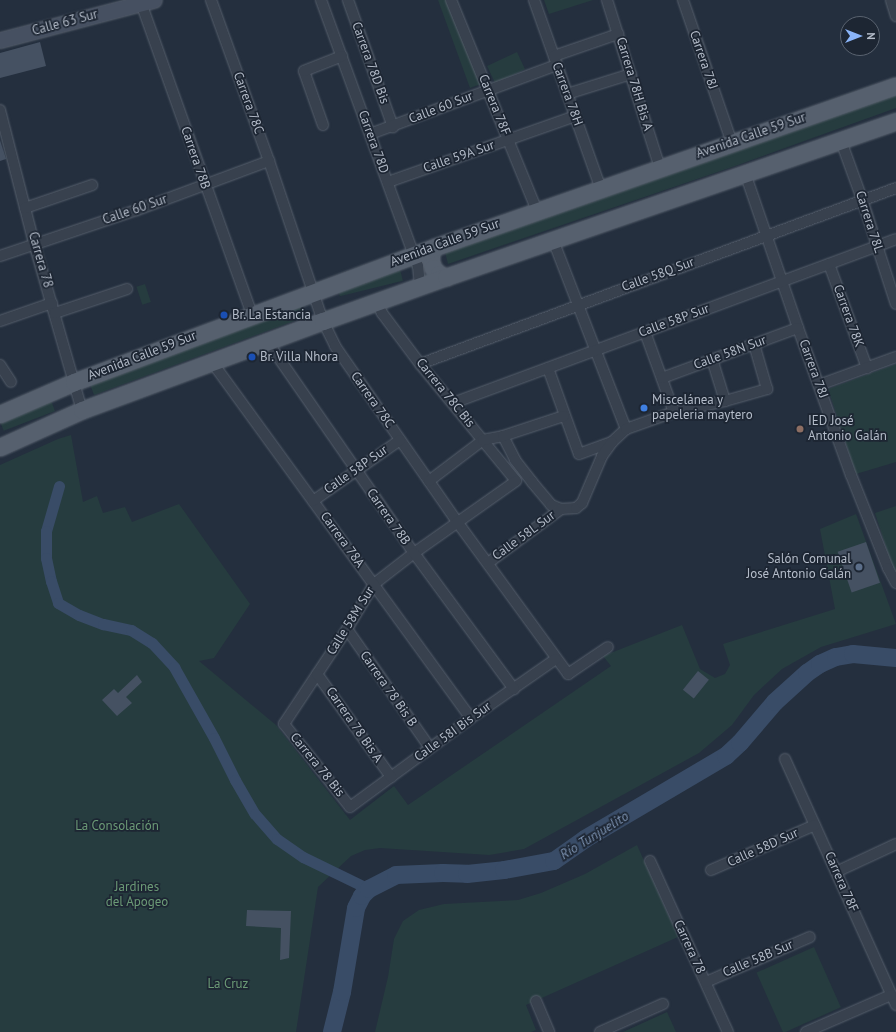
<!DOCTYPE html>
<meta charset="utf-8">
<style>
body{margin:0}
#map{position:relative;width:896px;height:1032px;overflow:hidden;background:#242f3e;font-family:"PT Sans",sans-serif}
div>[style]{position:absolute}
.green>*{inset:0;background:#263c3f;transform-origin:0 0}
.canal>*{height:11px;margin:-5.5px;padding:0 5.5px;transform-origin:5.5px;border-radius:5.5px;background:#394c67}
.river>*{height:18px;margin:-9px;padding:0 9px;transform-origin:9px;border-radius:9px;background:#394c67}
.building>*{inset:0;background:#455162;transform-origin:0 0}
.roads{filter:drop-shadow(0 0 1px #565f6c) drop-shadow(0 0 1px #565f6c)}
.street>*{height:10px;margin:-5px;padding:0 5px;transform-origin:5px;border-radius:5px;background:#38414e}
.secondary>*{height:15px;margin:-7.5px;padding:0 7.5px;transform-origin:7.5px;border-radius:7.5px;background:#465061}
.primary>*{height:17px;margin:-8.5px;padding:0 8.5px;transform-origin:8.5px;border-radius:8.5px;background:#56606e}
.dots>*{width:11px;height:11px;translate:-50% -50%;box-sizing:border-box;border:2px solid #1d2633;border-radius:50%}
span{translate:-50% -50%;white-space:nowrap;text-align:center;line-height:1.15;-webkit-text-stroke:3.5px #1d2633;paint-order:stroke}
.street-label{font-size:13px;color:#b4bcc9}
.poi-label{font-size:13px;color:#b4bcc9}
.left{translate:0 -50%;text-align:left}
.right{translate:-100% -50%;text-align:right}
.park-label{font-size:13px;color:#6b9a76}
.water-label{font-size:14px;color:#7c92b1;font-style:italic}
.north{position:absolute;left:840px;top:16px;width:40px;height:40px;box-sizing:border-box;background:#1d2633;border:1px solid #59626f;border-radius:50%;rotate:90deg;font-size:11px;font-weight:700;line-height:16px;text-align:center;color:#b4bcc9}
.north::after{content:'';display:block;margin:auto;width:14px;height:18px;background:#8ab4f8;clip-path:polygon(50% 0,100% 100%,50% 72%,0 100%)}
</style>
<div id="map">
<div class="green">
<i style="clip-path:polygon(438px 0,446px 0,481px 84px,470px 88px)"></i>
<i style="clip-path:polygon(544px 0,593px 0,549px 14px)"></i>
<i style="left:517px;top:52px;width:19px;height:33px;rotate:65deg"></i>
<i style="clip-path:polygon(896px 94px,896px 108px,738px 165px,448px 264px,445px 252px)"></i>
<i style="left:400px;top:269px;width:12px;height:65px;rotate:76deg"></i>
<i style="left:145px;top:284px;width:19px;height:9px;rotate:72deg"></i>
<i style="clip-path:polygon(300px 303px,305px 317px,94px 395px,90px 384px)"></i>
<i style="clip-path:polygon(896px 364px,896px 462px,856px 474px,828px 389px)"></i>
<i style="left:50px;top:398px;width:14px;height:55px;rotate:69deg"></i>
<i style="clip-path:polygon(71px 435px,83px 502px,97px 496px,103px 513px,125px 507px,132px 522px,179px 504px,250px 604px,214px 658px,199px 661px,276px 725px,350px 820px,394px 786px,408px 805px,611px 666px,603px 656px,682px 625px,700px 669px,715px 678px,725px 674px,730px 665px,723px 644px,835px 609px,820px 529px,856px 514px,896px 624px,821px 647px,782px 669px,754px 695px,732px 725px,699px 753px,524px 849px,489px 855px,380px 848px,365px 850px,351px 856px,318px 887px,296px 1032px,0 1032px,0 465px,58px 439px)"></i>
<i style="clip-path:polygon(896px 506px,896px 578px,875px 513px)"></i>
<i style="clip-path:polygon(637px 845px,678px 937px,526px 1005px,536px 1030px,531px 1032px,375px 1032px,388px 977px,394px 939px,403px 921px,419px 910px,444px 904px,518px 900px,541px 893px,585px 874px)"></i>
<i style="left:814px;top:947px;width:66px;height:63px;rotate:66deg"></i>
<i style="clip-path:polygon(667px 1012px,676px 1032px,623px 1032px)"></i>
</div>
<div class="canal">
<i style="left:59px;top:486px;width:47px;rotate:106.1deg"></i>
<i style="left:46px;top:531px;width:27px;rotate:90deg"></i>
<i style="left:46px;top:558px;width:24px;rotate:78deg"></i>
<i style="left:51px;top:581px;width:23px;rotate:72deg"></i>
<i style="left:58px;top:603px;width:24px;rotate:30deg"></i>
<i style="left:79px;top:615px;width:26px;rotate:21deg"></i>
<i style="left:103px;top:624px;width:29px;rotate:12deg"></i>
<i style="left:131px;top:630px;width:25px;rotate:32deg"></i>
<i style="left:152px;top:643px;width:33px;rotate:47deg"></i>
<i style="left:174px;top:667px;width:81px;rotate:60.6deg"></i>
<i style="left:214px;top:738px;width:47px;rotate:63.4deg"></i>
<i style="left:235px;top:780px;width:39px;rotate:60deg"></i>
<i style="left:255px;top:814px;width:33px;rotate:49deg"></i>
<i style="left:277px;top:839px;width:32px;rotate:35deg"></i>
<i style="left:303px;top:857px;width:73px;rotate:25.9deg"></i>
</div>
<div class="river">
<i style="left:332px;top:1032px;width:41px;rotate:-76deg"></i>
<i style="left:342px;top:992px;width:85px;rotate:-80.5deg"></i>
<i style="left:356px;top:908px;width:13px;rotate:-63deg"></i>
<i style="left:362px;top:896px;width:10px;rotate:-45deg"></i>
<i style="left:369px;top:889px;width:30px;rotate:-27deg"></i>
<i style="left:396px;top:875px;width:47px;rotate:-2.4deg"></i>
<i style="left:443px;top:873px;width:24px;rotate:2deg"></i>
<i style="left:467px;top:874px;width:37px;rotate:-6deg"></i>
<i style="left:504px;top:870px;width:51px;rotate:-10.2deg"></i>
<i style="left:554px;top:861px;width:38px;rotate:-35deg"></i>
<i style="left:585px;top:839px;width:164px;rotate:-30.5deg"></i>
<i style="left:726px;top:756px;width:19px;rotate:-43deg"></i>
<i style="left:740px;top:743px;width:54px;rotate:-49.5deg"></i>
<i style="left:775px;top:702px;width:43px;rotate:-42.2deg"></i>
<i style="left:807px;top:673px;width:16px;rotate:-35deg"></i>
<i style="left:820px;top:664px;width:17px;rotate:-24deg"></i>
<i style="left:836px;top:657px;width:17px;rotate:-10deg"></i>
<i style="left:853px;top:654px;width:43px;rotate:5.3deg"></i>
</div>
<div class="building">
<i style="clip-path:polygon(40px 42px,46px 66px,0 78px,0 53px)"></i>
<i style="clip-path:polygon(0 140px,6px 159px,0 161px)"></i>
<i style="left:866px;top:542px;width:43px;height:30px;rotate:71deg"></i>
<i style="left:698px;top:671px;width:14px;height:24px;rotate:39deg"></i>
<i style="clip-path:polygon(137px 675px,142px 682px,126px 697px,132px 703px,117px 716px,102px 700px,114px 689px,118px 693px)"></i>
<i style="clip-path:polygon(247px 910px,291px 911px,289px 958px,280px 960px,281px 928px,246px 926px)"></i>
</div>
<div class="roads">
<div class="street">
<i style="left:140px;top:0;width:334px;rotate:70.4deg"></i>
<i style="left:211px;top:0;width:171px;rotate:70.2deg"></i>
<i style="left:269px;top:161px;width:169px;rotate:71.4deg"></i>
<i style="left:323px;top:321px;width:28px;rotate:64deg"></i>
<i style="left:335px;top:346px;width:216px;rotate:55.2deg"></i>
<i style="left:458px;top:523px;width:187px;rotate:53.9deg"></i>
<i style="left:568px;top:674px;width:48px;rotate:-34deg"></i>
<i style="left:321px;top:0;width:283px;rotate:70deg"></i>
<i style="left:418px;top:266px;width:20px;rotate:84deg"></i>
<i style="left:348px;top:0;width:135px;rotate:70.5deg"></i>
<i style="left:451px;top:0;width:228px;rotate:67.8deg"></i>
<i style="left:534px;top:0;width:201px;rotate:70.5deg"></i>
<i style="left:607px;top:0;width:176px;rotate:72.5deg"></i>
<i style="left:683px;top:0;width:151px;rotate:71.1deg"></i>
<i style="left:891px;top:0;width:17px;rotate:73deg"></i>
<i style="left:554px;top:56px;width:68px;rotate:-19deg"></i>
<i style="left:567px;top:94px;width:67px;rotate:-17.4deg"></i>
<i style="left:0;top:110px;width:137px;rotate:75.7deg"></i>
<i style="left:34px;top:243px;width:174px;rotate:74deg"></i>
<i style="left:323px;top:125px;width:57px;rotate:-109.4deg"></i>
<i style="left:304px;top:71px;width:41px;rotate:-21.5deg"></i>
<i style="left:370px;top:134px;width:199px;rotate:-20.3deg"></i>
<i style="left:841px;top:141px;width:62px;rotate:70.1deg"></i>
<i style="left:862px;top:199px;width:110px;rotate:72.1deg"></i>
<i style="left:745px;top:173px;width:164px;rotate:71.1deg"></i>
<i style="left:798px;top:328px;width:156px;rotate:70.2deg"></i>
<i style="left:851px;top:475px;width:100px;rotate:68.3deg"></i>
<i style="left:888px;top:568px;width:17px;rotate:62deg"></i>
<i style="left:388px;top:182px;width:198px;rotate:-19.4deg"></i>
<i style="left:25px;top:208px;width:71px;rotate:-18.9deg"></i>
<i style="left:553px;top:240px;width:203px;rotate:68.9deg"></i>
<i style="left:0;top:256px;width:145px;rotate:-18.6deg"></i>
<i style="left:137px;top:210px;width:141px;rotate:-20.4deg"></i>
<i style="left:829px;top:264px;width:111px;rotate:69.9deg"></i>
<i style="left:377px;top:302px;width:12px;rotate:66deg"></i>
<i style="left:382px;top:313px;width:64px;rotate:53.3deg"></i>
<i style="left:420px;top:364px;width:151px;rotate:50.6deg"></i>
<i style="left:516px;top:481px;width:125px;rotate:144.8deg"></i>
<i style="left:414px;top:553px;width:51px;rotate:142.2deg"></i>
<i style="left:374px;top:584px;width:52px;rotate:121deg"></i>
<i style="left:347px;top:629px;width:114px;rotate:123.6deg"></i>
<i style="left:284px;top:724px;width:106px;rotate:51.5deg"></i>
<i style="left:350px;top:807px;width:150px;rotate:-36.3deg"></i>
<i style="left:471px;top:718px;width:103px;rotate:-34.8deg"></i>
<i style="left:55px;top:313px;width:76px;rotate:-18.4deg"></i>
<i style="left:0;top:321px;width:55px;rotate:-19.1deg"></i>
<i style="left:645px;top:332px;width:85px;rotate:70.1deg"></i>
<i style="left:267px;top:341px;width:258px;rotate:55.3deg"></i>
<i style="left:414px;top:553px;width:169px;rotate:53.7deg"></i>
<i style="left:712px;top:359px;width:44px;rotate:72.8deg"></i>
<i style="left:212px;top:362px;width:440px;rotate:54deg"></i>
<i style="left:420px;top:364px;width:507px;rotate:-20.29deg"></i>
<i style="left:0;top:365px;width:20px;rotate:57deg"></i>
<i style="left:548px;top:368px;width:91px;rotate:70.2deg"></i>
<i style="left:579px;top:454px;width:35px;rotate:-20deg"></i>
<i style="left:612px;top:442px;width:19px;rotate:-43deg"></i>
<i style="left:626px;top:429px;width:51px;rotate:-19.5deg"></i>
<i style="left:674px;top:412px;width:52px;rotate:-12.2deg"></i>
<i style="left:725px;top:401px;width:44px;rotate:-15.9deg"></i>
<i style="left:767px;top:389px;width:47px;rotate:-106.1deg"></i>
<i style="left:662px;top:378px;width:145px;rotate:-20.2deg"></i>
<i style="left:819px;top:385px;width:82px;rotate:-20deg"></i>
<i style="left:453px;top:403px;width:472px;rotate:-20.3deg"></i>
<i style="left:503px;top:436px;width:27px;rotate:63deg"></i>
<i style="left:515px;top:460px;width:28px;rotate:52deg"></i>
<i style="left:532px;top:482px;width:30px;rotate:50deg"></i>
<i style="left:551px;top:505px;width:11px;rotate:22deg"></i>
<i style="left:561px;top:509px;width:15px;rotate:-4deg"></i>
<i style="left:576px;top:508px;width:8px;rotate:-40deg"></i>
<i style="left:582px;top:503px;width:51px;rotate:-66.9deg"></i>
<i style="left:602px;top:456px;width:17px;rotate:-54deg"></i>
<i style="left:429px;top:481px;width:68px;rotate:-37.2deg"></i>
<i style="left:483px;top:440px;width:20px;rotate:-11deg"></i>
<i style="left:503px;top:436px;width:64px;rotate:-18.2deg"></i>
<i style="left:313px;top:501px;width:106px;rotate:-35deg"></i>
<i style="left:488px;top:563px;width:91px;rotate:-36.5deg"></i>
<i style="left:347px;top:629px;width:145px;rotate:55.1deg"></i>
<i style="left:317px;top:674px;width:127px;rotate:54.3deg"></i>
<i style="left:785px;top:759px;width:270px;rotate:65.7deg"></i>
<i style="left:650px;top:861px;width:188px;rotate:65.5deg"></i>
<i style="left:711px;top:870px;width:113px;rotate:-23.4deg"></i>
<i style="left:836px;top:872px;width:66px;rotate:-25deg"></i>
<i style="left:706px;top:982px;width:113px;rotate:-23.4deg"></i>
<i style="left:536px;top:1001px;width:34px;rotate:67deg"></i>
<i style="left:600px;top:1032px;width:69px;rotate:-24deg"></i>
<i style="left:806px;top:1032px;width:93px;rotate:-23.5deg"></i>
</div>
<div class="secondary">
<i style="left:0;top:40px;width:159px;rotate:-14.6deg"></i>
</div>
<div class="primary">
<i style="left:435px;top:247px;width:7px;rotate:124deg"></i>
<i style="left:431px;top:253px;width:8px;rotate:90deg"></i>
<i style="left:431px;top:261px;width:7px;rotate:74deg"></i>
<i style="left:433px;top:268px;width:8px;rotate:45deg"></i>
<i style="left:439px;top:274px;width:8px;rotate:23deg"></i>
<i style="left:0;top:414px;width:81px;rotate:-23.4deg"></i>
<i style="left:74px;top:382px;width:385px;rotate:-20.5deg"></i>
<i style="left:435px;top:247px;width:488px;rotate:-19.3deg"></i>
<i style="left:0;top:447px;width:90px;rotate:-24.3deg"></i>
<i style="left:82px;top:410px;width:257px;rotate:-20.3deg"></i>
<i style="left:323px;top:321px;width:131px;rotate:-19.7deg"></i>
<i style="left:446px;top:277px;width:476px;rotate:-19.1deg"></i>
</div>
</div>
<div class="dots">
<i style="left:224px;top:315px;background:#1a4fb4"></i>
<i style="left:252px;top:357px;background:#1a4fb4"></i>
<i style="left:644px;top:408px;background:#3f7fe0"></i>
<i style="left:800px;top:429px;background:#8d6e63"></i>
<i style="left:859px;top:567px;background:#5c6f8a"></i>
</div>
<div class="street-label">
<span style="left:65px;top:23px;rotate:-15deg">Calle 63 Sur</span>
<span style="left:703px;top:60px;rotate:71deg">Carrera 78J</span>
<span style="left:370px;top:63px;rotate:70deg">Carrera 78D Bis</span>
<span style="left:634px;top:84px;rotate:73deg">Carrera 78H Bis A</span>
<span style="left:567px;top:94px;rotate:70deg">Carrera 78H</span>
<span style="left:248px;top:103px;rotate:70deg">Carrera 78C</span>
<span style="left:494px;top:105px;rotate:68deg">Carrera 78F</span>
<span style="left:441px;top:108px;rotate:-21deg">Calle 60 Sur</span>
<span style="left:751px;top:136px;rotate:-19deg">Avenida Calle 59 Sur</span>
<span style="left:373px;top:142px;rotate:70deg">Carrera 78D</span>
<span style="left:459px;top:157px;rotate:-19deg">Calle 59A Sur</span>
<span style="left:195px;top:158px;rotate:71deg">Carrera 78B</span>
<span style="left:135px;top:210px;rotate:-19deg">Calle 60 Sur</span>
<span style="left:869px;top:222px;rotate:72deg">Carrera 78L</span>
<span style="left:445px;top:243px;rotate:-20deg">Avenida Calle 59 Sur</span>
<span style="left:40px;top:260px;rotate:74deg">Carrera 78</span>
<span style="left:658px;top:275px;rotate:-20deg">Calle 58Q Sur</span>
<span style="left:848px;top:316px;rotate:70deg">Carrera 78K</span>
<span style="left:674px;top:321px;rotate:-20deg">Calle 58P Sur</span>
<span style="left:730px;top:353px;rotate:-20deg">Calle 58N Sur</span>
<span style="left:142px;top:356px;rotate:-21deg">Avenida Calle 59 Sur</span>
<span style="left:813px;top:369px;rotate:70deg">Carrera 78J</span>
<span style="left:445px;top:393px;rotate:51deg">Carrera 78C Bis</span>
<span style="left:372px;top:400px;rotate:55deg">Carrera 78C</span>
<span style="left:356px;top:470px;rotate:-35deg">Calle 58P Sur</span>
<span style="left:388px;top:517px;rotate:55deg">Carrera 78B</span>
<span style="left:524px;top:536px;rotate:-36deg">Calle 58L Sur</span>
<span style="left:342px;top:540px;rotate:54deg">Carrera 78A</span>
<span style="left:351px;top:621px;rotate:-58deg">Calle 58M Sur</span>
<span style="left:388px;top:689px;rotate:55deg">Carrera 78 Bis B</span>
<span style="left:354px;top:725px;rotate:55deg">Carrera 78 Bis A</span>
<span style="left:453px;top:732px;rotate:-36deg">Calle 58I Bis Sur</span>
<span style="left:317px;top:765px;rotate:51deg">Carrera 78 Bis</span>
<span style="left:763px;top:848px;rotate:-24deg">Calle 58D Sur</span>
<span style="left:841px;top:882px;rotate:66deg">Carrera 78F</span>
<span style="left:689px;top:947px;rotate:65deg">Carrera 78</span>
<span style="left:758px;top:959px;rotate:-23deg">Calle 58B Sur</span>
</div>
<div class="poi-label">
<span class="left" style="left:232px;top:315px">Br. La Estancia</span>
<span class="left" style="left:260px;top:357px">Br. Villa Nhora</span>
<span class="left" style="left:652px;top:408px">Miscelánea y<br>papeleria maytero</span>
<span class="left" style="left:808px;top:429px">IED José<br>Antonio Galán</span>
<span class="right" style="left:851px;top:567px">Salón Comunal<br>José Antonio Galán</span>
</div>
<div class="park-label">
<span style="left:117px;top:826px">La Consolación</span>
<span style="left:137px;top:895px">Jardines<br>del Apogeo</span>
<span style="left:228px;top:984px">La Cruz</span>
</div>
<div class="water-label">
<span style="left:594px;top:835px;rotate:-32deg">Río Tunjuelito</span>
</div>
<div class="north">N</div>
</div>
